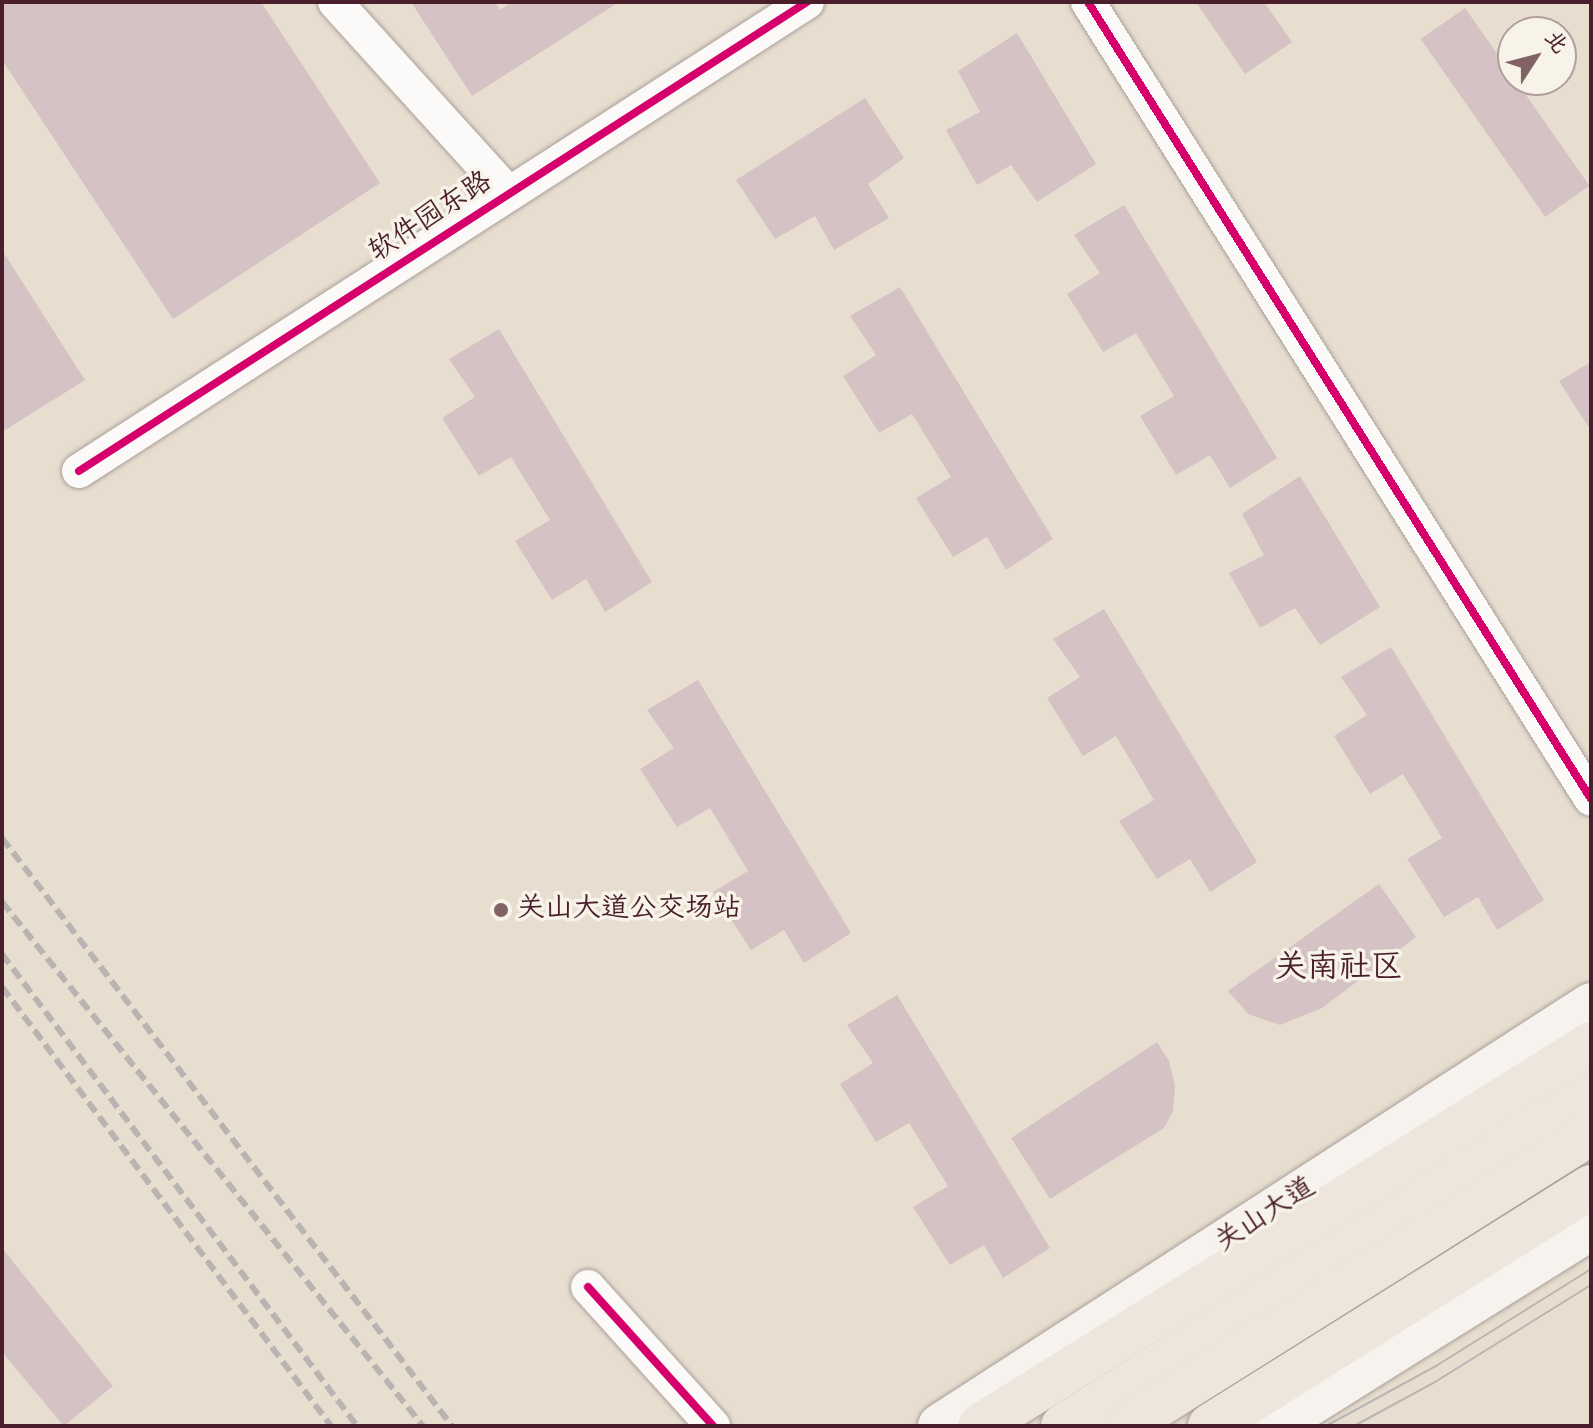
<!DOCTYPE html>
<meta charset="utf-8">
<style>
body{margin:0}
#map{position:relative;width:1593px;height:1428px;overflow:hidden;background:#e8ded0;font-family:"Indie Flower","LXGW WenKai TC",sans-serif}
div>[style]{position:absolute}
.building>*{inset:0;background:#d5c2c4;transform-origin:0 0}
.roads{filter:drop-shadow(0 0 2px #aba09a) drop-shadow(0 0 2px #aba09a)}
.minor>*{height:34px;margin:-17px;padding:0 17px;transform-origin:17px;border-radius:17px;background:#fcfaf8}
.secondary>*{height:44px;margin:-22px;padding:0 22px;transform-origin:22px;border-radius:22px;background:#f6f2ee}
.primary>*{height:44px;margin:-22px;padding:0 22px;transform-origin:22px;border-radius:22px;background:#eee5dd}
.tram>*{height:2px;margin:-1px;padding:0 1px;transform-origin:1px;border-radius:1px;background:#b9b3b2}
.rail>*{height:6px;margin-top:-3px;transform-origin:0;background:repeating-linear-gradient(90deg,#b9b3b2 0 12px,transparent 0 18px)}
.cycleway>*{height:8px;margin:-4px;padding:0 4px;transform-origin:4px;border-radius:4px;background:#d6006c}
.dots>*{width:22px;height:22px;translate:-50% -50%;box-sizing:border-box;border:4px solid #f7f3e8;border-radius:50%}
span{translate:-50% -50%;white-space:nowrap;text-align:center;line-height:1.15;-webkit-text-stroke:7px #f7f3e8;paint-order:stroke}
.street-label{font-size:28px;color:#4a1f2b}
.poi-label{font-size:28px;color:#4a1f2b}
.left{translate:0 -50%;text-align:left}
.quarter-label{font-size:32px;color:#4a1f2b}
.frame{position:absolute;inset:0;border:4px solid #4a1f2b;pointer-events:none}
.north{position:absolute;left:1497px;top:16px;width:80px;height:80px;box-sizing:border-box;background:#f7f3e8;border:2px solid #b29e9c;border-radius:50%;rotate:54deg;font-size:22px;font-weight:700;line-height:32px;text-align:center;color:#4a1f2b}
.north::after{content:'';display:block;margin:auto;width:28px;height:36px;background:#816265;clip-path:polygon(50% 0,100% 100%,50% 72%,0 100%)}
</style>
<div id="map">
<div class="building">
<i style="clip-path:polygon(2px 2px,261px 2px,380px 183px,173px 319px,2px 60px)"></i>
<i style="clip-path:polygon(411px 2px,495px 2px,500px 10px,512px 2px,619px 2px,472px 96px)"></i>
<i style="clip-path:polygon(1196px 2px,1264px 2px,1292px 42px,1245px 74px)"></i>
<i style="left:1465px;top:8px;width:217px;height:54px;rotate:55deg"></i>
<i style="clip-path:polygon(1017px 33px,1096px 164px,1037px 202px,1011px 165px,977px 185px,946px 130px,980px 112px,958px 71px)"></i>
<i style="clip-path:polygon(865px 98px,904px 158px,868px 184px,889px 218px,834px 250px,815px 216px,775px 239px,736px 180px)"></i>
<i style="clip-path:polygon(1124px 205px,1277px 458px,1230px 488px,1210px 455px,1176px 475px,1140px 416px,1174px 396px,1136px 333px,1103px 352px,1067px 294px,1100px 273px,1074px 235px)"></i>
<i style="clip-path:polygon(2px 250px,85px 380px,2px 432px)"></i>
<i style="clip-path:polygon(900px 287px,1053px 539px,1006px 570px,987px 537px,953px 557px,916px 498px,951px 477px,912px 414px,879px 433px,843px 376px,876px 355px,850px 316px)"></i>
<i style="clip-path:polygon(499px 329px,652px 582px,605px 612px,586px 579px,552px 600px,515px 541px,550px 520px,511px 457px,479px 476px,442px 418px,475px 397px,449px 359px)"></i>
<i style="clip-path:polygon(1591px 362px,1591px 431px,1559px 381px)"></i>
<i style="clip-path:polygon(1300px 476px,1380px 607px,1320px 645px,1295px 608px,1260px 628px,1229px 573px,1264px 555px,1242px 514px)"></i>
<i style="clip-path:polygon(1104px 609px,1257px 862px,1210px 892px,1190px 859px,1157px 879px,1119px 821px,1154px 800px,1116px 736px,1083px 756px,1047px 698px,1080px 677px,1053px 639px)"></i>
<i style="clip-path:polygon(1391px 647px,1544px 900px,1497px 930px,1478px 897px,1444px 917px,1407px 859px,1442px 838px,1403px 774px,1370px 794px,1334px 736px,1367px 715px,1341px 677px)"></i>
<i style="clip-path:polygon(698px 680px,851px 933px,804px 963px,784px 930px,751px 950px,713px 892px,748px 871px,710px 808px,677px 827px,640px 769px,674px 748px,647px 710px)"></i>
<i style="clip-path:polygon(1379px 884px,1416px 937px,1322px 1008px,1280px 1025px,1248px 1014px,1228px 991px)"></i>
<i style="clip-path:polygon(897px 995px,1050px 1248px,1003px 1278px,984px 1245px,950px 1265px,913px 1207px,948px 1186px,909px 1123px,876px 1142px,840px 1084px,873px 1063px,847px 1025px)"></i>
<i style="clip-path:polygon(1157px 1042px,1169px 1061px,1175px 1086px,1173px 1111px,1164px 1128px,1050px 1199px,1011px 1138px)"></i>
<i style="clip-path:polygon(2px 1248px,113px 1386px,64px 1426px,2px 1352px)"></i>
</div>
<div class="roads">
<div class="minor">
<i style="left:335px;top:2px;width:259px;rotate:47.8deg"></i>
<i style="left:1088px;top:2px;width:942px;rotate:57.74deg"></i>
<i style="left:79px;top:471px;width:866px;rotate:-32.79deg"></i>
<i style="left:588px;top:1287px;width:187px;rotate:48deg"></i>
</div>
<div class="secondary">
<i style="left:940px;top:1426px;width:775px;rotate:-32.89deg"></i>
<i style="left:1274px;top:1426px;width:374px;rotate:-32deg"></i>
</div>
<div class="primary">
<i style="left:980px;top:1426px;width:721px;rotate:-32.01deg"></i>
<i style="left:1063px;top:1426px;width:624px;rotate:-32.16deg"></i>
<i style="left:1125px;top:1426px;width:550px;rotate:-32.16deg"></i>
<i style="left:1210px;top:1426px;width:450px;rotate:-32.1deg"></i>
</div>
</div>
<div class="tram">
<i style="left:1326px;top:1426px;width:125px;rotate:-28.6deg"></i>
<i style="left:1436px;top:1366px;width:183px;rotate:-32deg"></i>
<i style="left:1354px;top:1426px;width:92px;rotate:-28.5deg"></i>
<i style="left:1435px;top:1382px;width:184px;rotate:-31.9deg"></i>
</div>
<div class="rail">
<i style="left:2px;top:838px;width:740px;rotate:52.57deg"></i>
<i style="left:2px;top:902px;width:672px;rotate:51.22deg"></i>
<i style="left:2px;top:954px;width:591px;rotate:53.05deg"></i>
<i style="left:2px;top:987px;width:549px;rotate:53.15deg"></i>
</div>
<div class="cycleway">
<i style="left:1088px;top:2px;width:942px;rotate:57.74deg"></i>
<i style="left:79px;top:471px;width:866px;rotate:-32.79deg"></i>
<i style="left:588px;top:1287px;width:187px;rotate:48deg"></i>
</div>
<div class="dots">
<i style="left:501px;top:910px;background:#816265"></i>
</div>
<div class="street-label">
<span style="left:431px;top:218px;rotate:-33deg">软件园东路</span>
<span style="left:1266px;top:1216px;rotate:-33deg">关山大道</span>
</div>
<div class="poi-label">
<span class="left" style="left:517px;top:910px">关山大道公交场站</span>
</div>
<div class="quarter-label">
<span style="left:1339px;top:969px">关南社区</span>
</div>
<div class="frame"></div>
<div class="north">北</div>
</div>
